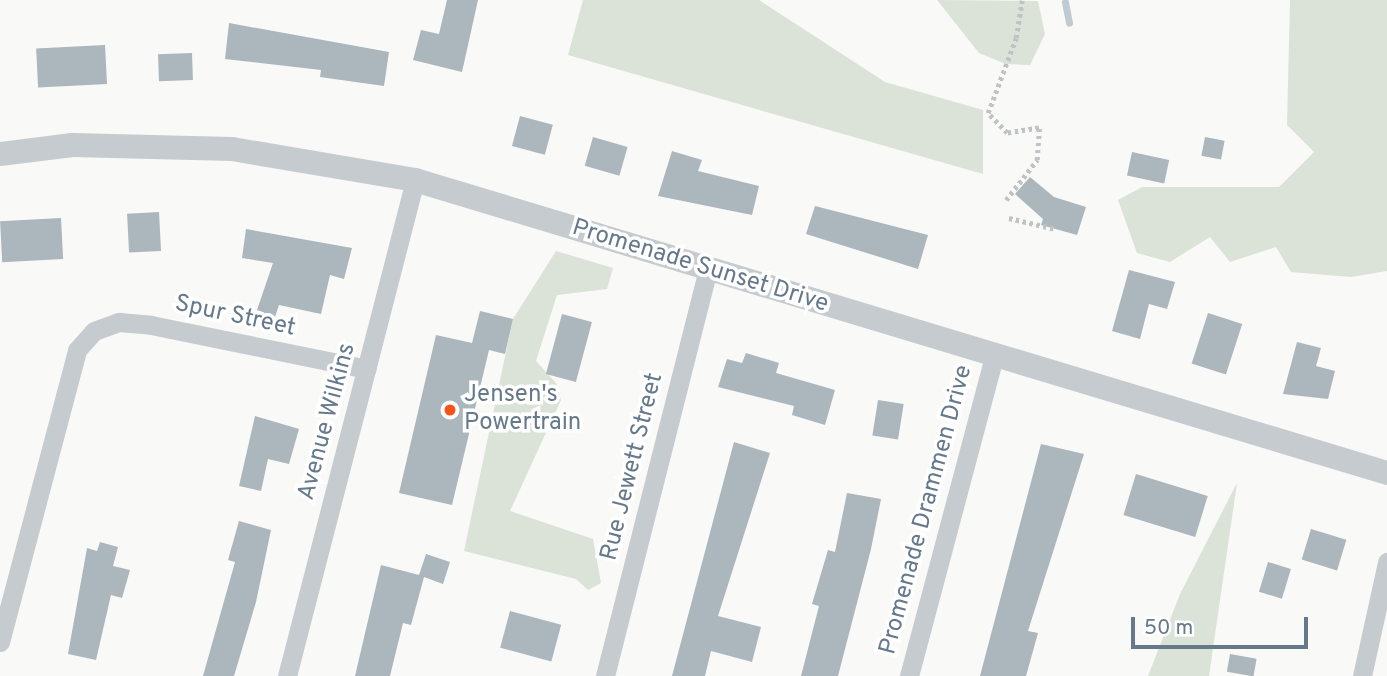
<!DOCTYPE html>
<style>
body{margin:0}
#map{position:relative;width:1387px;height:676px;overflow:hidden;background:#f9f9f7;font-family:Overpass,sans-serif}
div>[style]{position:absolute}
.green>*{inset:0;background:#dbe2d7}
.stream>*{height:7px;margin:-3.5px;padding:0 3.5px;transform-origin:3.5px;border-radius:3.5px;background:#bfcbd0}
.building>*{inset:0;background:#acb6bd;transform-origin:0 0}
.path>*{height:4.5px;margin-top:-2.25px;transform-origin:0;background:repeating-linear-gradient(90deg,#c0c3c5 0 3.5px,transparent 0 7px)}
.minor>*{height:19px;margin:-9.5px;padding:0 9.5px;transform-origin:9.5px;border-radius:9.5px;background:#c6cbcf}
.tertiary>*{height:24px;margin:-12px;padding:0 12px;transform-origin:12px;border-radius:12px;background:#c6cbcf}
.dots>*{width:19px;height:19px;translate:-50% -50%;box-sizing:border-box;border:4px solid #fff;border-radius:50%}
span{translate:-50% -50%;white-space:nowrap;text-align:center;line-height:1.15;-webkit-text-stroke:7px #fff;paint-order:stroke}
.street-label{font-size:24px;color:#65798b}
.poi-label{font-size:24px;color:#65798b}
.left{translate:0 -50%;text-align:left}
.scale{position:absolute;left:1131px;top:617px;width:177px;height:32px;box-sizing:border-box;border:4px solid #65798b;border-top:0;padding-left:9px;font-size:21px;line-height:24px;white-space:nowrap;color:#65798b;-webkit-text-stroke:5px #fff;paint-order:stroke}
</style>
<div id="map">
<div class="green">
<i style="clip-path:polygon(583px 0,759px 0,885px 82px,983px 110px,983px 174px,568px 55px)"></i>
<i style="clip-path:polygon(937px 0,1038px 1px,1045px 34px,1030px 65px,1006px 64px,979px 53px)"></i>
<i style="clip-path:polygon(1290px 0,1387px 0,1387px 271px,1351px 277px,1291px 272px,1276px 247px,1230px 262px,1210px 237px,1170px 262px,1137px 253px,1118px 200px,1142px 187px,1279px 187px,1314px 152px,1287px 125px)"></i>
<i style="clip-path:polygon(556px 251px,613px 268px,607px 289px,557px 295px,536px 361px,556px 383px,561px 400px,510px 511px,593px 539px,601px 583px,588px 590px,576px 579px,464px 551px,513px 319px)"></i>
<i style="clip-path:polygon(1237px 483px,1209px 676px,1148px 676px,1180px 594px)"></i>
</div>
<div class="stream">
<i style="left:1065px;top:2px;width:21px;rotate:79deg"></i>
</div>
<div class="building">
<i style="clip-path:polygon(447px 0,478px 0,462px 72px,413px 60px,421px 30px,439px 34px)"></i>
<i style="clip-path:polygon(229px 23px,389px 52px,384px 86px,320px 77px,321px 70px,225px 59px)"></i>
<i style="left:105px;top:45px;width:39px;height:69px;rotate:87deg"></i>
<i style="left:192px;top:53px;width:27px;height:34px;rotate:88deg"></i>
<i style="left:520px;top:116px;width:34px;height:31px;rotate:15deg"></i>
<i style="left:593px;top:137px;width:36px;height:30px;rotate:16deg"></i>
<i style="left:1205px;top:137px;width:20px;height:19px;rotate:11deg"></i>
<i style="clip-path:polygon(672px 151px,702px 160px,698px 171px,759px 186px,752px 215px,658px 196px)"></i>
<i style="left:1132px;top:152px;width:38px;height:24px;rotate:12deg"></i>
<i style="clip-path:polygon(1030px 177px,1054px 197px,1086px 207px,1077px 235px,1041px 225px,1043px 219px,1015px 194px)"></i>
<i style="clip-path:polygon(815px 206px,928px 235px,918px 269px,806px 234px)"></i>
<i style="left:159px;top:212px;width:39px;height:32px;rotate:87deg"></i>
<i style="left:61px;top:218px;width:41px;height:61px;rotate:87deg"></i>
<i style="clip-path:polygon(246px 229px,352px 248px,344px 279px,330px 275px,321px 314px,279px 305px,275px 317px,257px 310px,273px 263px,242px 258px)"></i>
<i style="clip-path:polygon(1129px 270px,1175px 282px,1167px 309px,1149px 304px,1140px 339px,1112px 331px)"></i>
<i style="clip-path:polygon(480px 311px,513px 319px,505px 354px,489px 350px,452px 505px,399px 493px,436px 335px,472px 343px)"></i>
<i style="left:1208px;top:313px;width:36px;height:53px;rotate:18deg"></i>
<i style="left:562px;top:314px;width:31px;height:62px;rotate:15deg"></i>
<i style="clip-path:polygon(1297px 342px,1321px 348px,1316px 366px,1335px 371px,1328px 399px,1283px 394px)"></i>
<i style="clip-path:polygon(746px 353px,779px 363px,776px 373px,835px 390px,825px 425px,792px 415px,794px 406px,718px 387px,727px 359px,742px 363px)"></i>
<i style="left:878px;top:400px;width:26px;height:36px;rotate:9deg"></i>
<i style="clip-path:polygon(255px 416px,299px 429px,289px 464px,268px 459px,261px 491px,239px 486px)"></i>
<i style="clip-path:polygon(734px 442px,770px 453px,718px 616px,761px 627px,752px 662px,711px 651px,705px 676px,672px 676px)"></i>
<i style="clip-path:polygon(1041px 444px,1084px 454px,1028px 631px,1038px 633px,1026px 676px,980px 676px)"></i>
<i style="left:1136px;top:474px;width:75px;height:43px;rotate:17deg"></i>
<i style="clip-path:polygon(847px 493px,881px 499px,871px 549px,838px 676px,801px 676px,819px 606px,812px 604px,828px 550px,835px 552px)"></i>
<i style="clip-path:polygon(239px 521px,271px 530px,256px 602px,234px 676px,203px 676px,235px 562px,228px 560px)"></i>
<i style="left:1311px;top:529px;width:37px;height:32px;rotate:17deg"></i>
<i style="clip-path:polygon(100px 542px,118px 547px,113px 566px,130px 570px,122px 598px,111px 595px,96px 660px,68px 654px,87px 548px,97px 551px)"></i>
<i style="clip-path:polygon(426px 554px,450px 562px,443px 584px,424px 577px,411px 625px,403px 623px,390px 676px,355px 676px,381px 565px,419px 575px)"></i>
<i style="left:1268px;top:562px;width:24px;height:31px;rotate:17deg"></i>
<i style="left:510px;top:611px;width:53px;height:38px;rotate:15deg"></i>
<i style="left:1230px;top:654px;width:27px;height:18px;rotate:10deg"></i>
</div>
<div class="path">
<i style="left:1006px;top:200px;width:51px;rotate:-52.2deg"></i>
<i style="left:1037px;top:160px;width:32px;rotate:-86deg"></i>
<i style="left:1039px;top:128px;width:32px;rotate:171deg"></i>
<i style="left:1007px;top:133px;width:28px;rotate:-134deg"></i>
<i style="left:988px;top:113px;width:80px;rotate:-69.5deg"></i>
<i style="left:1016px;top:38px;width:38px;rotate:-81deg"></i>
<i style="left:1009px;top:218px;width:48px;rotate:13.2deg"></i>
</div>
<div class="minor">
<i style="left:0;top:642px;width:302px;rotate:-75.2deg"></i>
<i style="left:77px;top:350px;width:25px;rotate:-48deg"></i>
<i style="left:94px;top:331px;width:27px;rotate:-20deg"></i>
<i style="left:119px;top:322px;width:32px;rotate:5deg"></i>
<i style="left:151px;top:325px;width:220px;rotate:11.5deg"></i>
<i style="left:287px;top:676px;width:512px;rotate:-75.53deg"></i>
<i style="left:605px;top:676px;width:420px;rotate:-75.8deg"></i>
<i style="left:909px;top:676px;width:330px;rotate:-75.1deg"></i>
<i style="left:1362px;top:676px;width:117px;rotate:-77.6deg"></i>
</div>
<div class="tertiary">
<i style="left:0;top:154px;width:73px;rotate:-7.1deg"></i>
<i style="left:72px;top:145px;width:160px;rotate:1.4deg"></i>
<i style="left:232px;top:149px;width:186px;rotate:9.6deg"></i>
<i style="left:415px;top:180px;width:1015px;rotate:16.77deg"></i>
</div>
<div class="dots">
<i style="left:450px;top:410px;background:#f6521a"></i>
</div>
<div class="street-label">
<span style="left:700px;top:267px;rotate:17deg">Promenade Sunset Drive</span>
<span style="left:235px;top:317px;rotate:12deg">Spur Street</span>
<span style="left:328px;top:422px;rotate:-75deg">Avenue Wilkins</span>
<span style="left:633px;top:467px;rotate:-76deg">Rue Jewett Street</span>
<span style="left:927px;top:510px;rotate:-75deg">Promenade Drammen Drive</span>
</div>
<div class="poi-label">
<span class="left" style="left:464px;top:410px">Jensen's<br>Powertrain</span>
</div>
<div class="scale">50 m</div>
</div>
